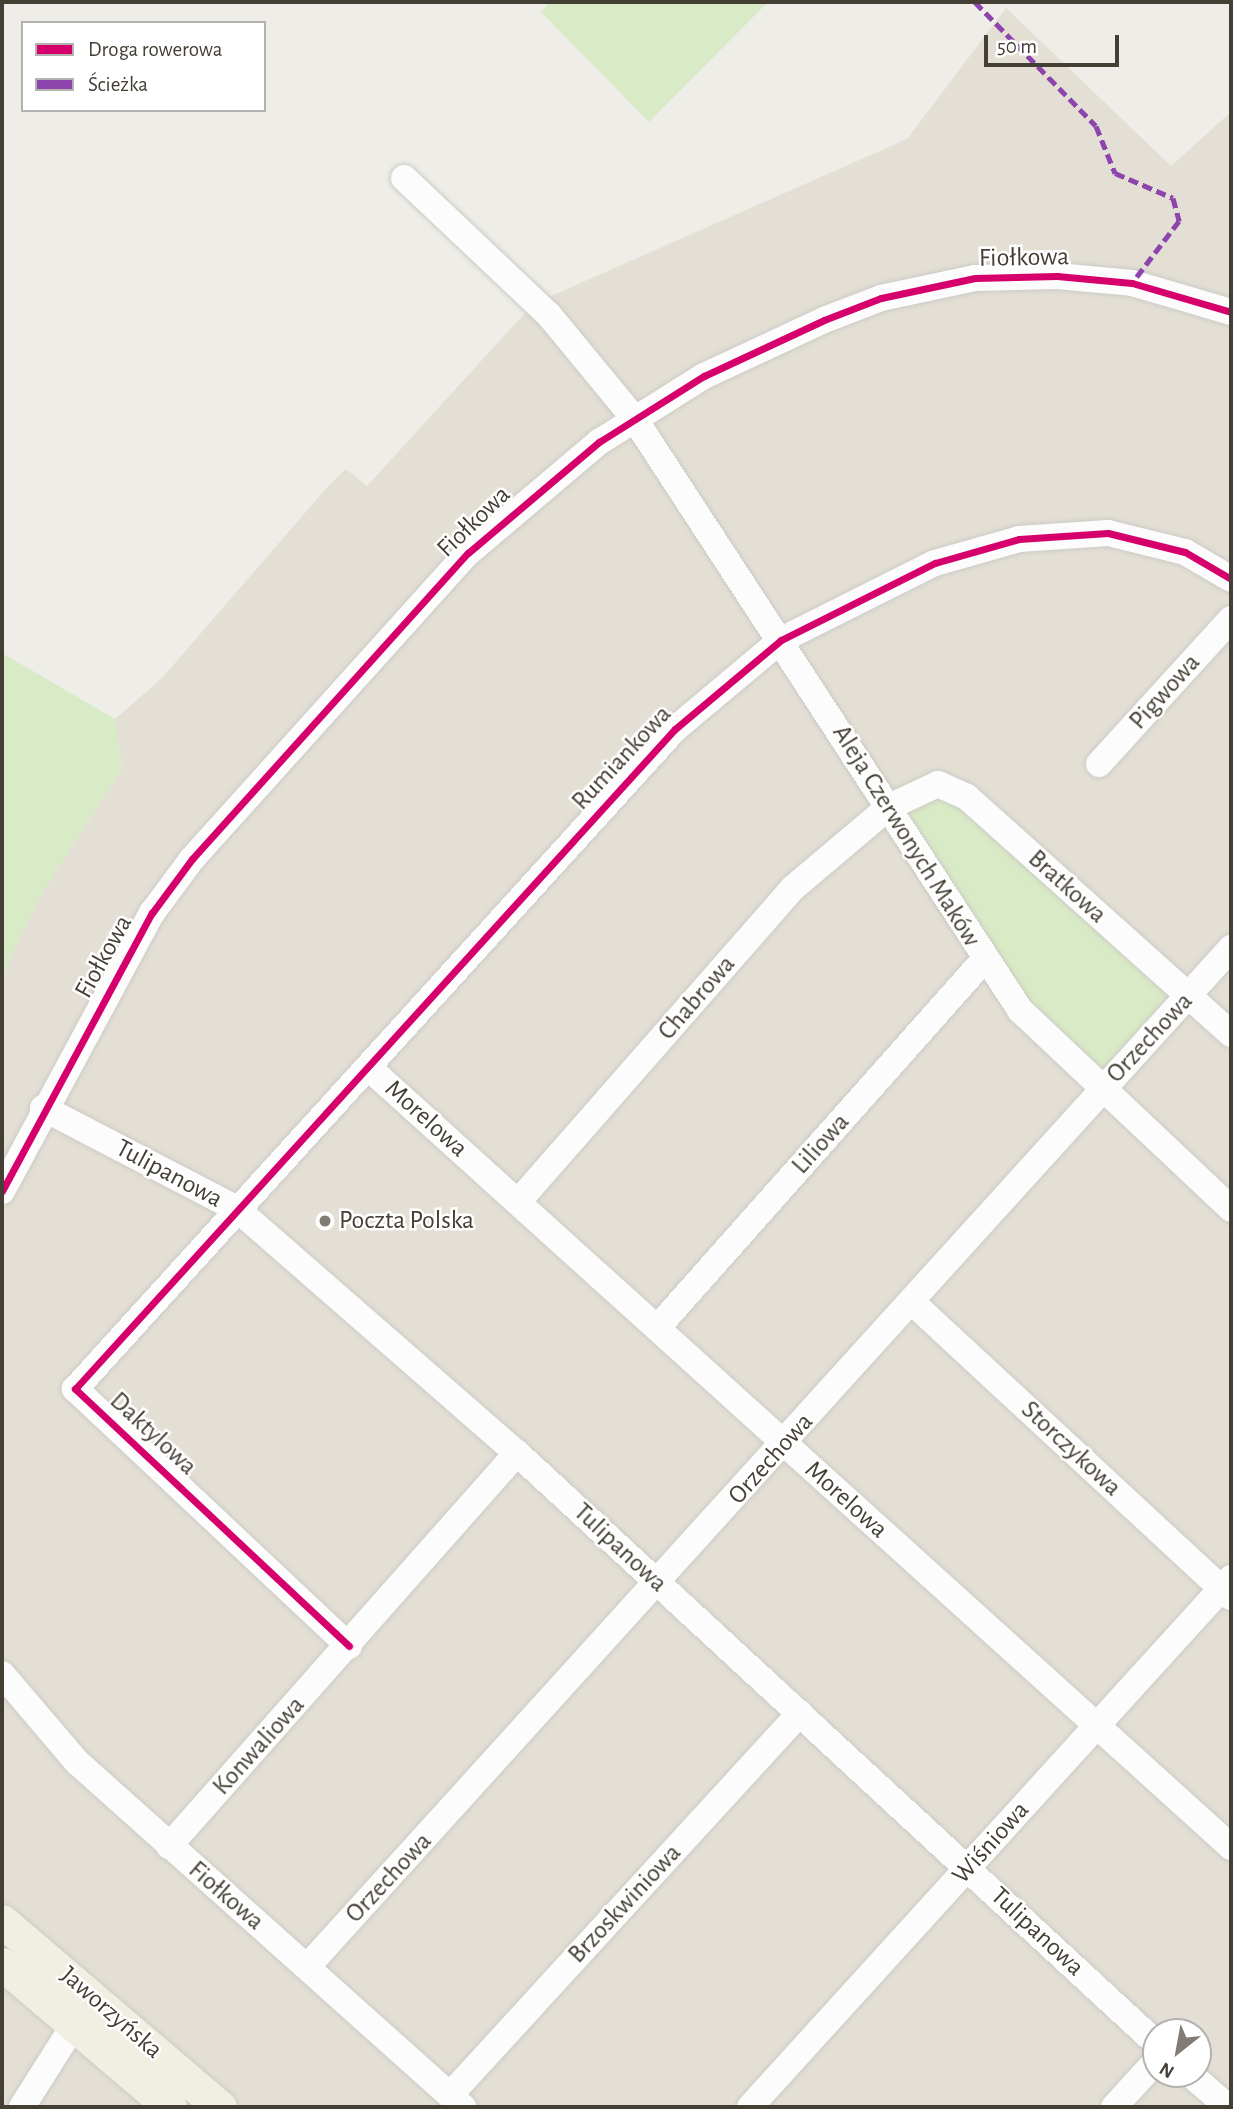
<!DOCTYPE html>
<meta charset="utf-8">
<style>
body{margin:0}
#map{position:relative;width:1233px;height:2109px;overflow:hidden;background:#eeede8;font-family:"Alegreya Sans",sans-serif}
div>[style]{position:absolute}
.residential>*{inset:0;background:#e3dfd5}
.green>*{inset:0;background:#d9eac6}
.roads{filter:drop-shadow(0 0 2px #cccbc5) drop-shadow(0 0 2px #cccbc5)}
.minor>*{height:26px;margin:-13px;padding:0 13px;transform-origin:13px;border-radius:13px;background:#fcfcfc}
.major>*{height:33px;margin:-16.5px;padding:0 16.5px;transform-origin:16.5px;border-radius:16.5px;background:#f1eee2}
.quiet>*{height:5px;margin-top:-2.5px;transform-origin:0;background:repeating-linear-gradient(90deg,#8e44ad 0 10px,transparent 0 15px)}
.cycleway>*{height:7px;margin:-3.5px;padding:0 3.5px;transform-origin:3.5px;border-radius:3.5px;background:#d6006c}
.dots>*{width:19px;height:19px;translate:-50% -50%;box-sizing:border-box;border:4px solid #fff;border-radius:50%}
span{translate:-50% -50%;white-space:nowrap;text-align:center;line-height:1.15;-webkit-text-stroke:5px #fff;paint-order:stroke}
.street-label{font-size:26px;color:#443f34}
.poi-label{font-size:26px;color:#443f34}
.left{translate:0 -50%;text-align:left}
.frame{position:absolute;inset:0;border:4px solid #443f34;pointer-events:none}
.legend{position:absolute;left:21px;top:21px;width:245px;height:91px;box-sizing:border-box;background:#fff;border:2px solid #b4b2ae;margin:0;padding:9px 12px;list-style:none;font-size:21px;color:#443f34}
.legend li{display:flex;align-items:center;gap:14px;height:35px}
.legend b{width:35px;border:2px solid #b4b2ae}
.north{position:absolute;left:1142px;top:2018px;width:70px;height:70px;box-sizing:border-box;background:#fff;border:2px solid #b4b2ae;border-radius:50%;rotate:211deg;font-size:19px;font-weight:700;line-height:28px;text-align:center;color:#443f34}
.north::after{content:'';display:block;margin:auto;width:24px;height:32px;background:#807c73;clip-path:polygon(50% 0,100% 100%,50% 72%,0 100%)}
.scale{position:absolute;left:984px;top:35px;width:135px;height:32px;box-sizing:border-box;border:4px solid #443f34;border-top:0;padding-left:9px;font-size:21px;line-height:24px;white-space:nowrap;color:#443f34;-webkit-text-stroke:5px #fff;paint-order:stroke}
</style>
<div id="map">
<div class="residential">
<i style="clip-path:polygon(evenodd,1006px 8px,1171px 166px,1231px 112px,1231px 2107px,2px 2107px,2px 976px,40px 896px,122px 769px,115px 719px,162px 678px,330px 484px,346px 469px,367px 486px,533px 304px,907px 139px,1006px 8px,1156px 2032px,1198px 2032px,1198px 2074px,1156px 2074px,1156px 2032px)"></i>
</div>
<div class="green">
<i style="clip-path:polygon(550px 2px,768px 2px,649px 122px,541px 12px)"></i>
<i style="clip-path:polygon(2px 653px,115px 719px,122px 769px,40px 896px,2px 976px)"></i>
<i style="clip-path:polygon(938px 786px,1188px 996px,1101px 1090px,1046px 1038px,891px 808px)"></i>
</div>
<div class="roads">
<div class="minor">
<i style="left:404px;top:178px;width:199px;rotate:43.4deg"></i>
<i style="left:549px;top:315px;width:134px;rotate:50.5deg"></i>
<i style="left:634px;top:418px;width:707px;rotate:56.89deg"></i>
<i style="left:1020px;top:1010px;width:290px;rotate:43.3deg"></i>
<i style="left:1099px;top:764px;width:196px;rotate:-47.7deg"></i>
<i style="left:369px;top:1068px;width:1162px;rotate:42.1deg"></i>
<i style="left:43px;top:1108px;width:219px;rotate:27.5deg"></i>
<i style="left:237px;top:1209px;width:371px;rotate:41.1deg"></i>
<i style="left:517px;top:1453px;width:870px;rotate:42.72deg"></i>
<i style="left:2px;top:1191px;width:316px;rotate:-61.7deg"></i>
<i style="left:152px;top:913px;width:67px;rotate:-53.5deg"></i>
<i style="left:192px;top:859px;width:412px;rotate:-48deg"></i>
<i style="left:468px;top:553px;width:172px;rotate:-40.3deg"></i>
<i style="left:599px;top:442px;width:124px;rotate:-32.2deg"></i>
<i style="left:704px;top:376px;width:132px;rotate:-25deg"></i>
<i style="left:824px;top:320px;width:61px;rotate:-21.1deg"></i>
<i style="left:881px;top:298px;width:96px;rotate:-12deg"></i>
<i style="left:975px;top:278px;width:82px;rotate:-1.4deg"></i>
<i style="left:1057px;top:276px;width:75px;rotate:5.3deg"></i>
<i style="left:1132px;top:283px;width:103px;rotate:16.3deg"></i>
<i style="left:518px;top:1202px;width:417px;rotate:-48.8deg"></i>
<i style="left:793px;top:888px;width:126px;rotate:-40.2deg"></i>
<i style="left:889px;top:807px;width:54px;rotate:-25.1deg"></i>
<i style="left:938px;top:784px;width:32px;rotate:24deg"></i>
<i style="left:967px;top:797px;width:355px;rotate:41.9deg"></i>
<i style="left:912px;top:1302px;width:434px;rotate:42.8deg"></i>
<i style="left:658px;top:1327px;width:491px;rotate:-48.4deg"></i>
<i style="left:349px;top:1646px;width:376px;rotate:-136.8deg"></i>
<i style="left:75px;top:1389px;width:892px;rotate:-47.73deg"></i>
<i style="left:675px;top:729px;width:138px;rotate:-40deg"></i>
<i style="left:781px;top:640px;width:172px;rotate:-26.6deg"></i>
<i style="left:935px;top:563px;width:87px;rotate:-15.9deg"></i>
<i style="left:1019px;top:539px;width:89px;rotate:-3.9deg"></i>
<i style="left:1108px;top:533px;width:79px;rotate:13.9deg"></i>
<i style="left:1185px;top:552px;width:53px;rotate:30.4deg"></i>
<i style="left:2px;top:1674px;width:116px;rotate:49.6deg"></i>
<i style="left:77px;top:1762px;width:518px;rotate:41.79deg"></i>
<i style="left:169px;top:1846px;width:525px;rotate:-48.48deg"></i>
<i style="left:307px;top:1967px;width:1376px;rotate:-47.8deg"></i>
<i style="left:1190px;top:2074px;width:50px;rotate:41deg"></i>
<i style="left:450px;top:2095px;width:518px;rotate:-47.5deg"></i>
<i style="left:22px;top:2107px;width:116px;rotate:-57.7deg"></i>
<i style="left:750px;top:2107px;width:715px;rotate:-47.72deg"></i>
<i style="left:1114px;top:2107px;width:62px;rotate:-47.6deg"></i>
</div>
<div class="major">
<i style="left:2px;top:1921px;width:287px;rotate:40.5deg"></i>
<i style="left:2px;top:1964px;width:221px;rotate:40.4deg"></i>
</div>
</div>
<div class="quiet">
<i style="left:975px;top:2px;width:173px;rotate:45.7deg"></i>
<i style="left:1096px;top:126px;width:51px;rotate:68deg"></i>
<i style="left:1115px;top:173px;width:63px;rotate:23.3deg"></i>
<i style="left:1173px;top:198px;width:24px;rotate:75deg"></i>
<i style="left:1179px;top:221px;width:78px;rotate:127.2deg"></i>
</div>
<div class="cycleway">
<i style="left:2px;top:1191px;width:316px;rotate:-61.7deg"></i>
<i style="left:152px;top:913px;width:67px;rotate:-53.5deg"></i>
<i style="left:192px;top:859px;width:412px;rotate:-48deg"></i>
<i style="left:468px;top:553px;width:172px;rotate:-40.3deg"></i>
<i style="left:599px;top:442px;width:124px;rotate:-32.2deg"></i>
<i style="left:704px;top:376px;width:132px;rotate:-25deg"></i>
<i style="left:824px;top:320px;width:61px;rotate:-21.1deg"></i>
<i style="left:881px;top:298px;width:96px;rotate:-12deg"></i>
<i style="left:975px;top:278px;width:82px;rotate:-1.4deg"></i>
<i style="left:1057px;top:276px;width:75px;rotate:5.3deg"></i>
<i style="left:1132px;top:283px;width:103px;rotate:16.3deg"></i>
<i style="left:349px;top:1646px;width:376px;rotate:-136.8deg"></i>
<i style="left:75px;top:1389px;width:892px;rotate:-47.73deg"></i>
<i style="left:675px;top:729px;width:138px;rotate:-40deg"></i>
<i style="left:781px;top:640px;width:172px;rotate:-26.6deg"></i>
<i style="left:935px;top:563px;width:87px;rotate:-15.9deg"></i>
<i style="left:1019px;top:539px;width:89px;rotate:-3.9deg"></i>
<i style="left:1108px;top:533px;width:79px;rotate:13.9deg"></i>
<i style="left:1185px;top:552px;width:53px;rotate:30.4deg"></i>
</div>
<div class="dots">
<i style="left:325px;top:1221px;background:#807c73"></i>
</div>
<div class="street-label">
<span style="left:1024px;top:258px;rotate:-1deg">Fiołkowa</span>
<span style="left:474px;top:522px;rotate:-44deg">Fiołkowa</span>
<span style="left:1165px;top:692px;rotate:-48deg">Pigwowa</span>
<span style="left:622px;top:758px;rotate:-47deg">Rumiankowa</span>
<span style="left:906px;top:836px;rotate:58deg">Aleja Czerwonych Maków</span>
<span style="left:1067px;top:887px;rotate:42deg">Bratkowa</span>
<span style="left:104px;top:957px;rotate:-61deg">Fiołkowa</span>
<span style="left:697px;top:998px;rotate:-49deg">Chabrowa</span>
<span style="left:1150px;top:1038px;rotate:-47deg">Orzechowa</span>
<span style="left:426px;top:1119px;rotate:42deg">Morelowa</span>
<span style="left:821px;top:1144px;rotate:-48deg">Liliowa</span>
<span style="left:169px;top:1174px;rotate:28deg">Tulipanowa</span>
<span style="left:153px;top:1434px;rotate:43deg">Daktylowa</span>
<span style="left:1071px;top:1449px;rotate:43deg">Storczykowa</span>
<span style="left:771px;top:1459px;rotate:-48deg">Orzechowa</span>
<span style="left:846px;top:1500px;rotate:42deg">Morelowa</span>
<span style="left:620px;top:1548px;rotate:43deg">Tulipanowa</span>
<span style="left:259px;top:1746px;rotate:-48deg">Konwaliowa</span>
<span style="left:991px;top:1843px;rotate:-48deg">Wiśniowa</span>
<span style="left:389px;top:1878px;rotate:-47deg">Orzechowa</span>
<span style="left:226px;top:1896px;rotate:41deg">Fiołkowa</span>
<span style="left:625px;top:1904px;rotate:-47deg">Brzoskwiniowa</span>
<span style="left:1037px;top:1932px;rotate:43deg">Tulipanowa</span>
<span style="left:111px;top:2013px;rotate:41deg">Jaworzyńska</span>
</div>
<div class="poi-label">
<span class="left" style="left:339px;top:1221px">Poczta Polska</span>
</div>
<div class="frame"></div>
<ul class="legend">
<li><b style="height:9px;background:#d6006c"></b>Droga rowerowa</li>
<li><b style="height:9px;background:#8e44ad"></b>Ścieżka</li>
</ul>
<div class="north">N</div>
<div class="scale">50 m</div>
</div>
